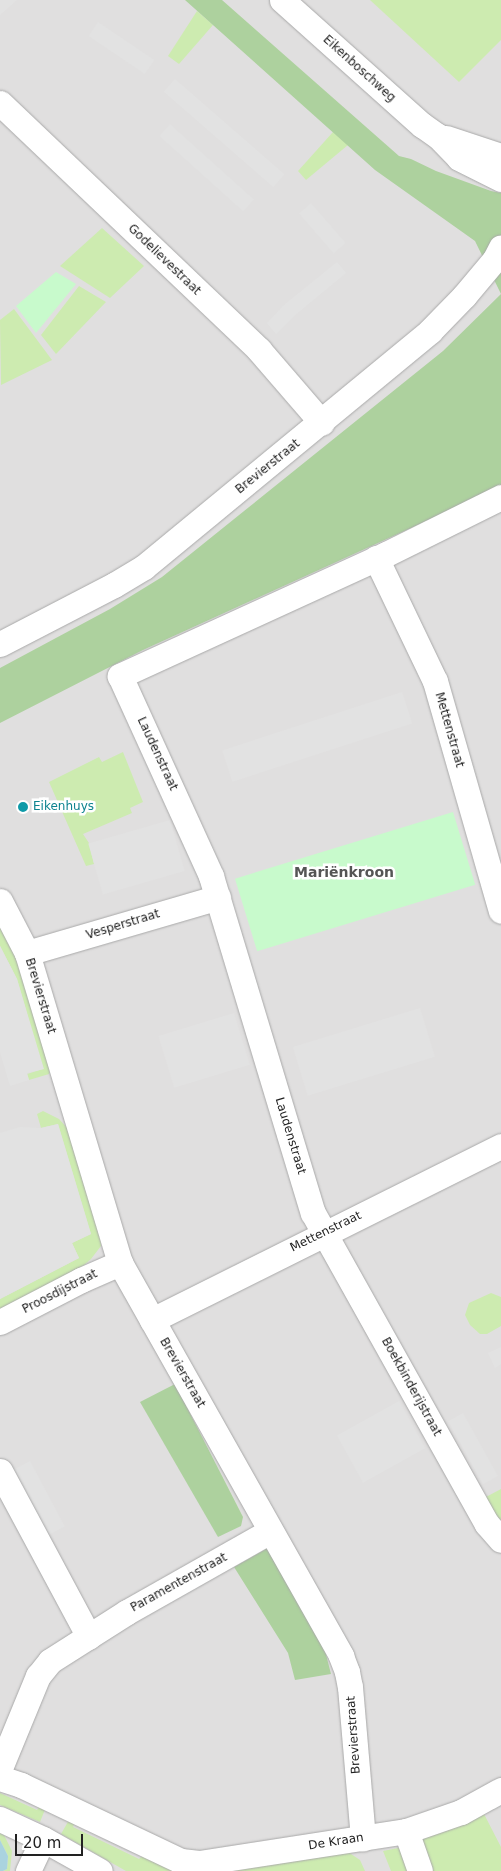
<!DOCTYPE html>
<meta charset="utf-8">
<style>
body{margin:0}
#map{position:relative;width:501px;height:1871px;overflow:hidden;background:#f2efe9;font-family:"DejaVu Sans",sans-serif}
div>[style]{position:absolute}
.residential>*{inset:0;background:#e0dfdf;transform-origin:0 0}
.grass>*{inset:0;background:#cdebb0}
.forest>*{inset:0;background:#add19e}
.park>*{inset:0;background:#c8facc;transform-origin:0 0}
.parking>*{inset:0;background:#e2e2e2;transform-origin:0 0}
.water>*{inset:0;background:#aad3df}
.roads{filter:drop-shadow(0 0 1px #a9a9a9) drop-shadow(0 0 1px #a9a9a9)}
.minor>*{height:25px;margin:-12.5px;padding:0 12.5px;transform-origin:12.5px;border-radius:12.5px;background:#fff}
.dots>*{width:14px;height:14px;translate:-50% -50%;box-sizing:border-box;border:2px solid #fff;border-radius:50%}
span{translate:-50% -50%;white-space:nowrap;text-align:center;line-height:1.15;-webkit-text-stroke:5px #fff;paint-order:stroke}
.street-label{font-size:12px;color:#222}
.culture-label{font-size:12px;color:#0d838f}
.left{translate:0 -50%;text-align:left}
.neighbourhood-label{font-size:14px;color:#555;font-weight:700}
.scale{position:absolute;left:15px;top:1834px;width:68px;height:22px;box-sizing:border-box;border:2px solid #222;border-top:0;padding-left:6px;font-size:15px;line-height:18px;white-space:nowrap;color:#222;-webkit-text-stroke:4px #fff;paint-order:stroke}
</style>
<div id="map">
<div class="residential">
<i style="left:0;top:0;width:501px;height:1871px"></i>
</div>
<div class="grass">
<i style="clip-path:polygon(370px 0,501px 0,501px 40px,459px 82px)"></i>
<i style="clip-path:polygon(197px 11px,213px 25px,179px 64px,168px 56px)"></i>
<i style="clip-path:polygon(333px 132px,348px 145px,306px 180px,298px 171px)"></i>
<i style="clip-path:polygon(102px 228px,144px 266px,110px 298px,60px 266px)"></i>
<i style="clip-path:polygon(79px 286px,106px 302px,56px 354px,41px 335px)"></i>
<i style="clip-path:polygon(14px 309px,52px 360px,1px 385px,0 320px)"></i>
<i style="clip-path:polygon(123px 752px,143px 802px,130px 808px,132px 813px,83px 834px,89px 843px,94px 864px,86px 866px,49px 782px,99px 757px,102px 762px)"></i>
<i style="clip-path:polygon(0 925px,19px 963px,50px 1070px,49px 1074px,29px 1080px,27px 1074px,43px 1069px,17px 979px,0 946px)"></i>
<i style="clip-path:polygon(43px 1111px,59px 1119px,69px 1130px,100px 1233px,101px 1246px,91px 1259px,83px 1266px,0 1309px,0 1299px,79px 1258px,72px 1243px,91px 1234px,58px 1124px,41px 1128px,37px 1114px)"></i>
<i style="clip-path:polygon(491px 1293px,501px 1297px,501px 1326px,487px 1334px,480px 1334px,470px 1325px,465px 1315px,469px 1303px)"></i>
<i style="clip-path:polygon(501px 1489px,501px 1520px,492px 1515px,484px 1498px)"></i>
<i style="clip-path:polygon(0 1793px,37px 1810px,41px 1804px,46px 1807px,40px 1822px,0 1805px)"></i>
<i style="clip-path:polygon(484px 1814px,501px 1847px,501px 1871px,430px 1871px,422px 1838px)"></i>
<i style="clip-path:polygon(69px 1820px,75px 1822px,73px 1827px,139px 1859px,144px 1854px,182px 1871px,126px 1871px,61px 1834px)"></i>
<i style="clip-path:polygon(0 1833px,4px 1835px,12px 1851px,10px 1871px,3px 1871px,7px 1869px,8px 1856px,0 1840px)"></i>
<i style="clip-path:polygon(403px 1847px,412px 1871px,391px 1871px,383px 1851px)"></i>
<i style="clip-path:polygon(348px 1852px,360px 1860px,365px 1871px,216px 1871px)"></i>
</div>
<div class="forest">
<i style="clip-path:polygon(185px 0,222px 0,399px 156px,411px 159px,436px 171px,491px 191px,501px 193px,501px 487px,143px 650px,0 723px,0 668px,110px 609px,162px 577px,443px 351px,501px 294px,475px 241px,375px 170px)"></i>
<i style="clip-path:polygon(175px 1384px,243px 1517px,241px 1526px,218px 1537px,140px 1402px)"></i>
<i style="clip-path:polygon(275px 1544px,320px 1631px,331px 1674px,295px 1680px,288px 1653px,234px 1567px)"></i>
</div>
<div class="park">
<i style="clip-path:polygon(56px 272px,76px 284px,36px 333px,16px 306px)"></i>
<i style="left:453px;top:812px;width:76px;height:228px;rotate:73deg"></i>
</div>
<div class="parking">
<i style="clip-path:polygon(0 0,17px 0,0 15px)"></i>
<i style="left:98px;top:22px;width:68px;height:17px;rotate:34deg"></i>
<i style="left:175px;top:79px;width:145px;height:17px;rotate:41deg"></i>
<i style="left:170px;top:124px;width:113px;height:16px;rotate:42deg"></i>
<i style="left:311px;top:203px;width:53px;height:16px;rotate:49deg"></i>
<i style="clip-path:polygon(337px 262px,346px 273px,294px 316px,276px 334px,267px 323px,284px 305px)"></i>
<i style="left:402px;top:692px;width:33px;height:189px;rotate:72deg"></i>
<i style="left:170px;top:820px;width:53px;height:85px;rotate:74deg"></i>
<i style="clip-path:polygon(0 946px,17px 979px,44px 1069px,27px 1073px,29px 1080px,10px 1086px,0 1052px)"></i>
<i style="left:420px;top:1008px;width:51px;height:133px;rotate:73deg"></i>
<i style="left:234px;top:1013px;width:54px;height:79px;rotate:73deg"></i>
<i style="clip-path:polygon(58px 1124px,91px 1234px,72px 1243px,79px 1258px,0 1299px,0 1133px,20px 1127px,41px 1128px)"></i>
<i style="clip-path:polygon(501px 1347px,501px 1364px,495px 1368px,488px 1353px)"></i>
<i style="left:399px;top:1401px;width:54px;height:71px;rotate:61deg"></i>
<i style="left:463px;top:1413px;width:72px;height:17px;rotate:61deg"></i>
<i style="left:30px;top:1461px;width:74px;height:21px;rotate:62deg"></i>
</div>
<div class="water">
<i style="clip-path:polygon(0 1840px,8px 1856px,7px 1869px,3px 1871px,0 1871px)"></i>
</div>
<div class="roads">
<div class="minor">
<i style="left:282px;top:0;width:188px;rotate:41.8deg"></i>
<i style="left:422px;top:125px;width:19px;rotate:35deg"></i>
<i style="left:438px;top:136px;width:30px;rotate:46deg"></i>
<i style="left:459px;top:158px;width:47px;rotate:26.6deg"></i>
<i style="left:0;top:103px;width:358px;rotate:43.6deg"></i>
<i style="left:259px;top:350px;width:96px;rotate:49.2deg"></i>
<i style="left:446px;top:138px;width:58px;rotate:18.1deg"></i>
<i style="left:501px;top:497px;width:128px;rotate:153.6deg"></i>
<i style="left:386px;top:554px;width:293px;rotate:155.4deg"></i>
<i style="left:120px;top:676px;width:220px;rotate:65.5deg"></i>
<i style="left:211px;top:876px;width:352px;rotate:73.2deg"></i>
<i style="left:313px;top:1213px;width:356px;rotate:60.8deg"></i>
<i style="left:487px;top:1524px;width:21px;rotate:49deg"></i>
<i style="left:376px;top:558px;width:136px;rotate:64.4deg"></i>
<i style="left:435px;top:681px;width:239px;rotate:74deg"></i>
<i style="left:0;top:644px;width:128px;rotate:-27.4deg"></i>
<i style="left:114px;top:585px;width:35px;rotate:-31deg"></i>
<i style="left:144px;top:567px;width:371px;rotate:-39.5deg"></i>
<i style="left:430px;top:331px;width:49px;rotate:-45.8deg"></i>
<i style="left:464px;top:296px;width:48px;rotate:-50deg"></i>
<i style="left:495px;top:259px;width:13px;rotate:-63deg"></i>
<i style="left:0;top:901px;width:59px;rotate:62.6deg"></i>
<i style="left:27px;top:953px;width:324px;rotate:73.3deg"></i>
<i style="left:120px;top:1263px;width:451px;rotate:60.6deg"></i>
<i style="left:341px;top:1656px;width:17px;rotate:69deg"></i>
<i style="left:347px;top:1672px;width:15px;rotate:79deg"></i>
<i style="left:350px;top:1687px;width:152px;rotate:85.1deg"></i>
<i style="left:27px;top:953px;width:199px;rotate:-16.3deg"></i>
<i style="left:152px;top:1320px;width:390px;rotate:-26.5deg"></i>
<i style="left:0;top:1322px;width:91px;rotate:-27.4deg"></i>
<i style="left:81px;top:1280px;width:43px;rotate:-23.6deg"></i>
<i style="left:0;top:1471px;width:188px;rotate:61.8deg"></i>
<i style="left:0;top:1768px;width:100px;rotate:-67.6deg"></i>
<i style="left:38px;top:1676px;width:19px;rotate:-51deg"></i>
<i style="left:50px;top:1661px;width:91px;rotate:-32.5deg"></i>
<i style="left:127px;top:1612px;width:164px;rotate:-29.5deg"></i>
<i style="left:0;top:1778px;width:22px;rotate:18deg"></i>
<i style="left:21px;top:1785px;width:177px;rotate:25.4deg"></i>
<i style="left:181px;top:1861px;width:18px;rotate:6deg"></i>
<i style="left:199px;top:1863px;width:209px;rotate:-8.8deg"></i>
<i style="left:406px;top:1831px;width:58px;rotate:-19.1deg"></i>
<i style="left:461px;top:1812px;width:46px;rotate:-28.8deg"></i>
<i style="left:0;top:1819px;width:47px;rotate:24.9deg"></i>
<i style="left:43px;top:1839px;width:65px;rotate:29.3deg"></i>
<i style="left:406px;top:1831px;width:42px;rotate:70.7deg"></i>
<i style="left:28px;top:1871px;width:35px;rotate:-65deg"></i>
</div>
</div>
<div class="dots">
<i style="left:23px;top:807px;background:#0f9aa8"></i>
</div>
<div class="street-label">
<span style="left:359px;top:69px;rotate:42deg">Eikenboschweg</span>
<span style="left:164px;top:260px;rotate:44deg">Godelievestraat</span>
<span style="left:268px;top:467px;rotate:-39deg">Brevierstraat</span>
<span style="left:449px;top:730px;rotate:74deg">Mettenstraat</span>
<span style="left:157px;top:754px;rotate:65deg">Laudenstraat</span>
<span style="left:123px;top:925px;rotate:-17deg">Vesperstraat</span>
<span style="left:40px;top:996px;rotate:73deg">Brevierstraat</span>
<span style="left:290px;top:1136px;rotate:73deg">Laudenstraat</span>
<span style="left:326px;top:1232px;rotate:-26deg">Mettenstraat</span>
<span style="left:60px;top:1292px;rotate:-27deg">Proosdijstraat</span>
<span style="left:182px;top:1373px;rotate:60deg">Brevierstraat</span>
<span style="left:411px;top:1387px;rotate:61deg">Boekbinderijstraat</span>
<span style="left:179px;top:1583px;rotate:-29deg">Paramentenstraat</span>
<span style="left:354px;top:1735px;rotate:-94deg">Brevierstraat</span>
<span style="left:336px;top:1842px;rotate:-9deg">De Kraan</span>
</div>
<div class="culture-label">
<span class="left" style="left:33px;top:807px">Eikenhuys</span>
</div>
<div class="neighbourhood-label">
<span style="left:344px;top:872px">Mariënkroon</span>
</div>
<div class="scale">20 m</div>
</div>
